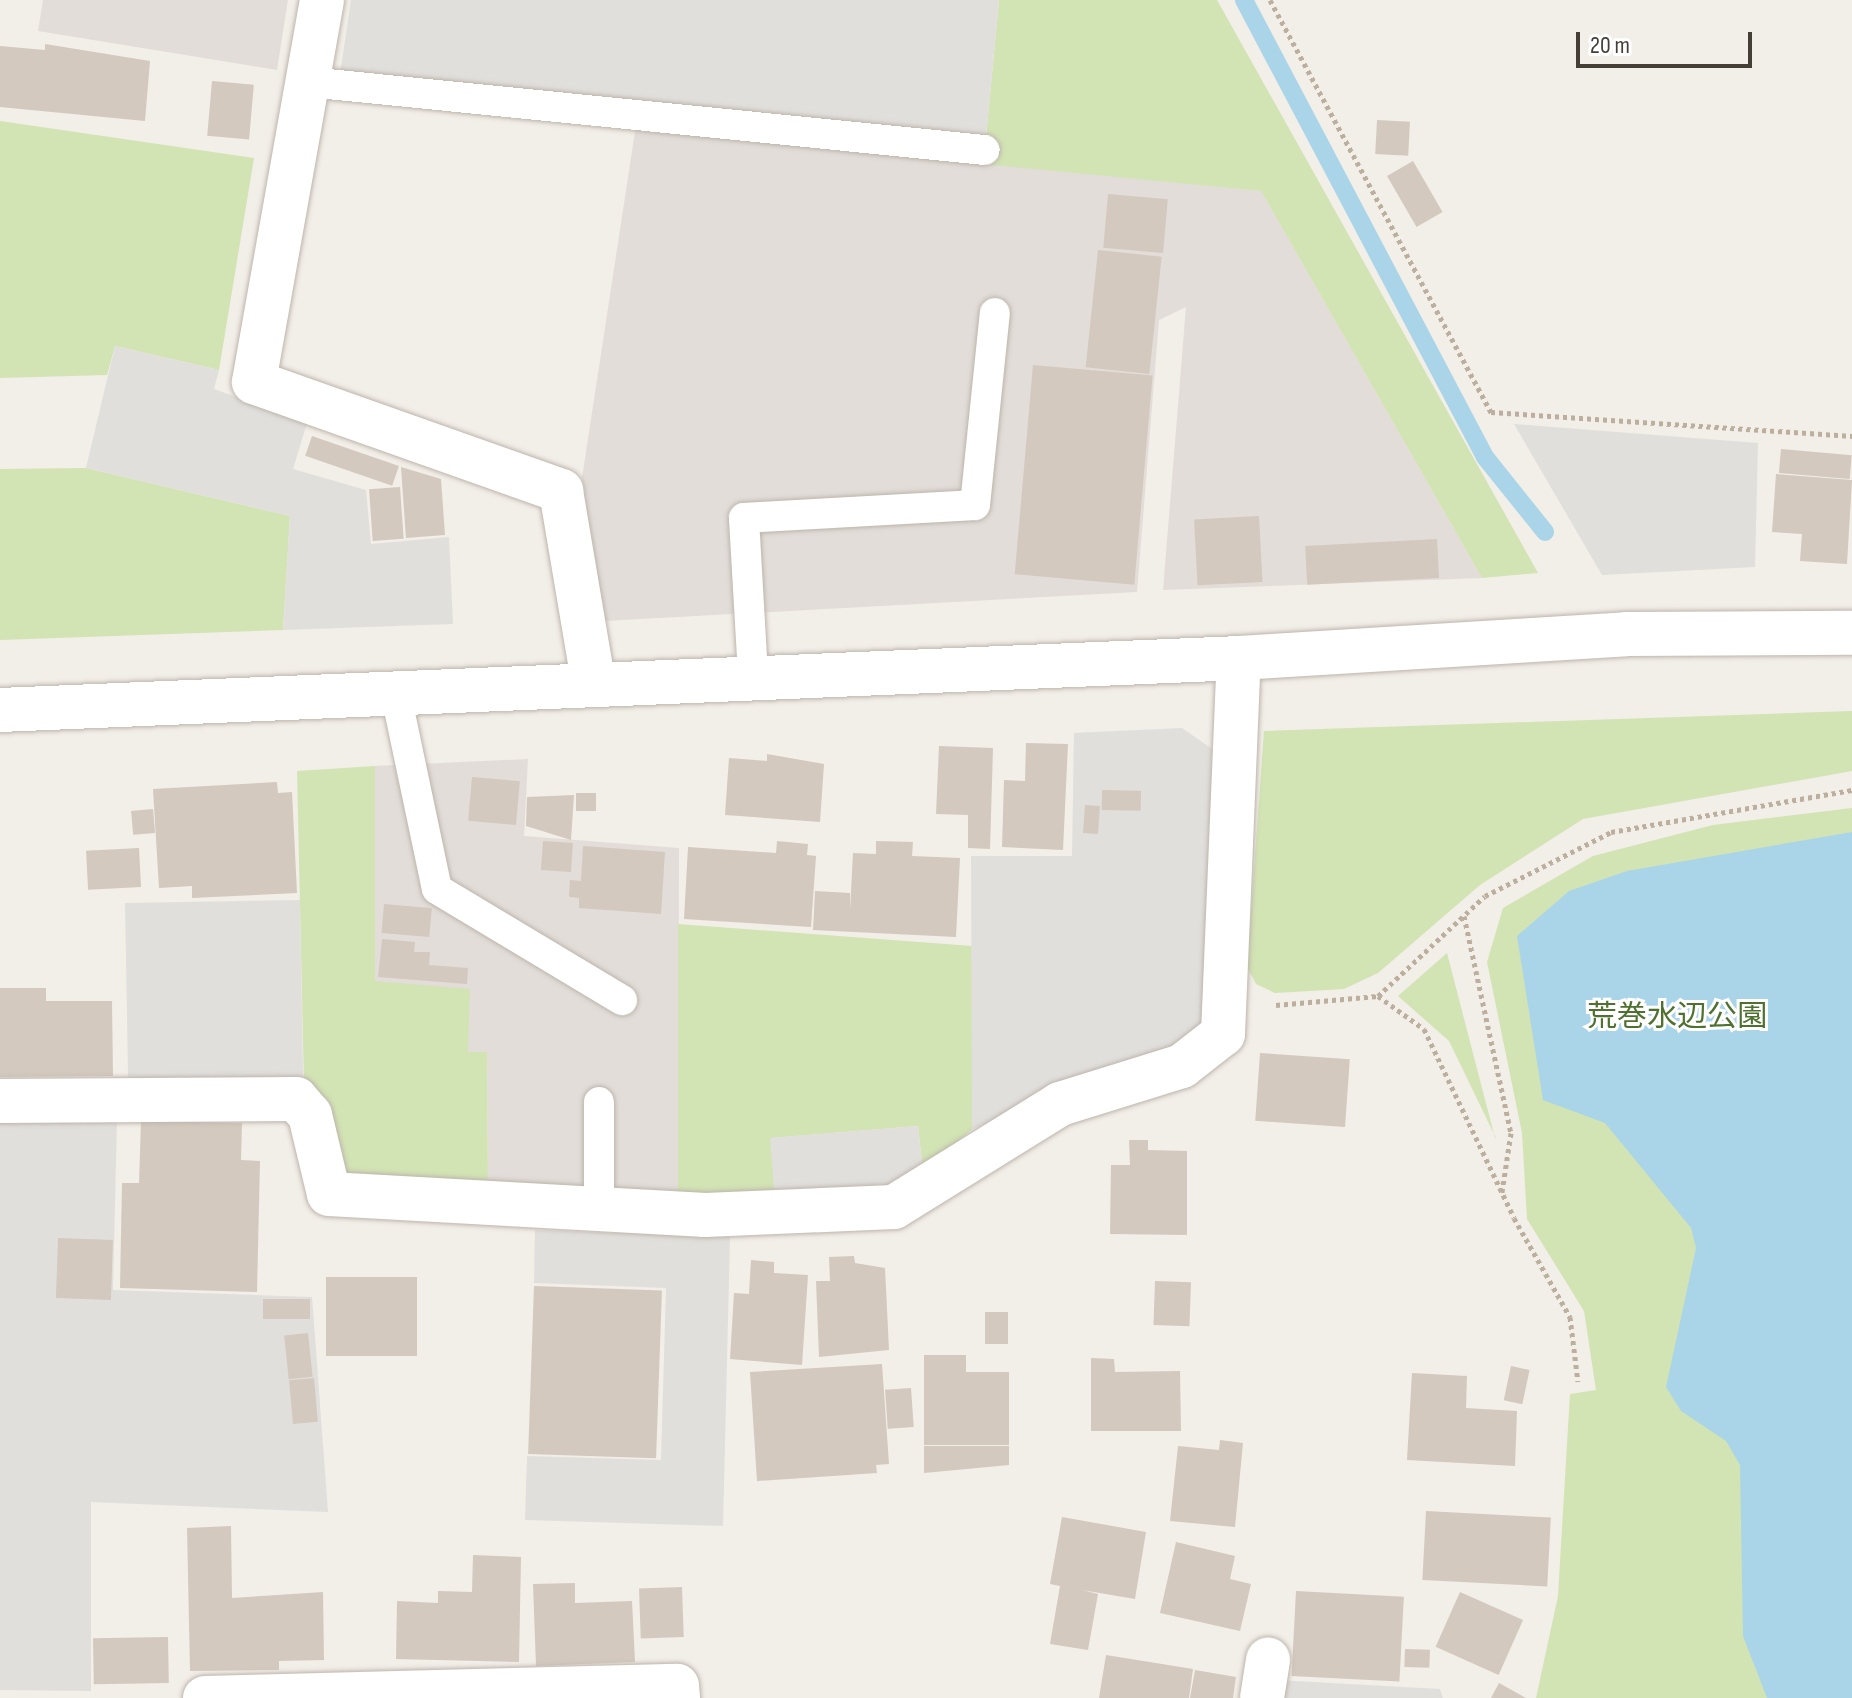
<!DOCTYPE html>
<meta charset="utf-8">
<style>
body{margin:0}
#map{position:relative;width:1852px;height:1698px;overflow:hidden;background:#f2eee8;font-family:"Sofia Sans Condensed","Noto Sans JP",sans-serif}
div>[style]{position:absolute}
.industrial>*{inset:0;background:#e2ddd9}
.green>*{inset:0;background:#d2e3b4}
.parking>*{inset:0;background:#e1dfdc;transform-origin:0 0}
.water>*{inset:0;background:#aad5e9}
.stream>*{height:18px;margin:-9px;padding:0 9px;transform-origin:9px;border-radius:9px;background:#aad5e9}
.building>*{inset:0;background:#d3c9be;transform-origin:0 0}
.path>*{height:5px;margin-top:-2.5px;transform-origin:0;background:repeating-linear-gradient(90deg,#bdaf9e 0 4px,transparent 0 8px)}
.roads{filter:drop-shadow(0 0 2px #bdb5ab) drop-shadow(0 0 2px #bdb5ab)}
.service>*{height:30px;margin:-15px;padding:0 15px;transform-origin:15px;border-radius:15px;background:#fff}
.minor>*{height:44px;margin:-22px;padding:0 22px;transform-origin:22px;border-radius:22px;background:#fff}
.tertiary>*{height:44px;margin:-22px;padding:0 22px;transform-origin:22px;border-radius:22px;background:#fff}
span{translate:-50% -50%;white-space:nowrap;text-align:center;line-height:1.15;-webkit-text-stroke:6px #fff;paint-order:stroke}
.park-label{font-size:30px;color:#4f7130}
.scale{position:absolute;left:1576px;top:32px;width:176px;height:36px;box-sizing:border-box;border:4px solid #453e37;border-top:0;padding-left:10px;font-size:24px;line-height:28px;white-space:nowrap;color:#453e37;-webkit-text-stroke:6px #fff;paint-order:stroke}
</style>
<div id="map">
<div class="industrial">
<i style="clip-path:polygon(43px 0,288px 0,277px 70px,38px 31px)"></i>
<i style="clip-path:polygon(636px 125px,1261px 191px,1482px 578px,1163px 590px,1186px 307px,1159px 320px,1137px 592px,604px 621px,582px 478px)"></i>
<i style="clip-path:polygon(528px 759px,524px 836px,679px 848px,678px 1200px,488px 1188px,487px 1053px,468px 1052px,375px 982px,375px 766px)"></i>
</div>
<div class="green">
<i style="clip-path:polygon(999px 0,1217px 0,1538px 573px,1482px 578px,1261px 191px,992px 165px,986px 137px)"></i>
<i style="clip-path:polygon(0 121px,254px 158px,219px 370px,115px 346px,107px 375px,0 378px)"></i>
<i style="clip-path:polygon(86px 468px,290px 516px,283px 630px,0 640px,0 469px)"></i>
<i style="clip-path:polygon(1852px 711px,1852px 771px,1583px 819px,1480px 885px,1378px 973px,1344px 989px,1275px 993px,1256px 984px,1247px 967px,1264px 731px)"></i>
<i style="clip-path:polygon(375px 766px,375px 981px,470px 989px,468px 1052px,487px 1052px,488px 1188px,349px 1185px,304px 1086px,297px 771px)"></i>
<i style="clip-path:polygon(1852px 808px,1852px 1698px,1536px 1698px,1558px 1596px,1570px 1394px,1596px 1390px,1584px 1311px,1527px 1219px,1522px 1133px,1487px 962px,1503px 908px,1593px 856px,1713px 825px)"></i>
<i style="clip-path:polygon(678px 924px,972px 946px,972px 1129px,923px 1171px,918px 1126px,771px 1138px,775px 1199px,678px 1200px)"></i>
<i style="clip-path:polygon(1447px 953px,1495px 1138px,1496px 1138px,1449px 1041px,1398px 996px)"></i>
</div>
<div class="parking">
<i style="clip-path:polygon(351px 0,999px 0,986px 137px,340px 74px)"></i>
<i style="clip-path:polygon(115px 346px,219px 370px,214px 389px,307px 423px,293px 469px,366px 490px,371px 544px,449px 537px,453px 624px,283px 630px,290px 516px,86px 468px)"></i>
<i style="clip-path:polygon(1514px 424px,1758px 443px,1755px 567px,1602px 575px)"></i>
<i style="clip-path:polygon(1182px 728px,1218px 753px,1211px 1008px,1197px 1035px,1179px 1047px,972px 1129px,971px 856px,1072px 856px,1074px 733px)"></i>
<i style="left:300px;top:900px;width:186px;height:175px;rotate:89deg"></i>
<i style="clip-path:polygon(0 1116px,117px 1120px,113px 1290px,312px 1297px,328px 1512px,91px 1502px,91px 1691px,0 1690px)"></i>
<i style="clip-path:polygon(918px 1126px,923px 1171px,901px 1189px,775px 1199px,770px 1138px)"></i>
<i style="clip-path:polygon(535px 1230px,730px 1237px,723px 1526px,525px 1520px,527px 1456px,661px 1460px,666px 1288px,534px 1283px)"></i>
<i style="clip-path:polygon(1276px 1680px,1440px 1689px,1443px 1698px,1275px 1698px)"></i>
</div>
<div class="water">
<i style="clip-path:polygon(1852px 832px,1852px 1698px,1767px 1698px,1743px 1636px,1740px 1465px,1726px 1441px,1681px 1411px,1666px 1387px,1696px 1248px,1691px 1228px,1605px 1123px,1543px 1100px,1517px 936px,1569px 891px,1627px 871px)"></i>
</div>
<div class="stream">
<i style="left:1244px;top:0;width:517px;rotate:62.19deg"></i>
<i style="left:1485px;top:457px;width:96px;rotate:51.3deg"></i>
</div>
<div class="building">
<i style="clip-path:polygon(45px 44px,150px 61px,145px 121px,0 107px,0 46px,45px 50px)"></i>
<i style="left:212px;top:81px;width:42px;height:55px;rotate:5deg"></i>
<i style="left:1377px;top:120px;width:33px;height:34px;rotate:3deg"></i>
<i style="left:1413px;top:161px;width:59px;height:30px;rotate:60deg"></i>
<i style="left:1108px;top:194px;width:60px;height:54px;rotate:5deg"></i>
<i style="left:1098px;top:250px;width:64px;height:118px;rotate:6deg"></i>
<i style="left:1033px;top:365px;width:120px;height:210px;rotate:5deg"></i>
<i style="left:312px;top:436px;width:92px;height:21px;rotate:19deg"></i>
<i style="left:1781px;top:449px;width:71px;height:24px;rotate:5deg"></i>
<i style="clip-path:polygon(401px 467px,441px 479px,445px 535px,406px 538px)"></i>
<i style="clip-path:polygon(1776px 474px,1852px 480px,1847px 564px,1800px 561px,1802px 534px,1772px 532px)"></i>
<i style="left:400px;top:487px;width:52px;height:31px;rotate:86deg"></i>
<i style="left:1259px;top:516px;width:66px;height:65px;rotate:87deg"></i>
<i style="left:1437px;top:539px;width:39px;height:132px;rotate:87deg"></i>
<i style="clip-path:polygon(1026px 743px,1068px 744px,1063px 850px,1002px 847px,1004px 780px,1025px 781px)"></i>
<i style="clip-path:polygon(939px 746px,993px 748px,990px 849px,968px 848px,968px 815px,936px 814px)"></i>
<i style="clip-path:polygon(767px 754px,824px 764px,820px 822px,725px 815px,729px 758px,767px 761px)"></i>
<i style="left:472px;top:777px;width:48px;height:44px;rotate:5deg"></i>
<i style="clip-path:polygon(277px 782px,278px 793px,292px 792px,297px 893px,192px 898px,192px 886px,159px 888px,153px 789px)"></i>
<i style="left:1102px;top:790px;width:39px;height:20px;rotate:1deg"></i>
<i style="left:576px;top:793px;width:20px;height:18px"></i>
<i style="clip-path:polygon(574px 795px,571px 840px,526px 826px,527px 797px)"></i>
<i style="left:1085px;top:805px;width:15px;height:28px;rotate:4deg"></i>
<i style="left:153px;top:809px;width:24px;height:22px;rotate:85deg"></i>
<i style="left:543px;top:841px;width:30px;height:29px;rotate:4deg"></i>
<i style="clip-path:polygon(777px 841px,808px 844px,807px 855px,816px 856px,811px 927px,684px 919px,688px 847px,776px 853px)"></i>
<i style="clip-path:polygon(876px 841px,913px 842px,912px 856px,960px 858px,956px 937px,813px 930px,815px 891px,850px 893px,850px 911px,853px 853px,876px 854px)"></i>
<i style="clip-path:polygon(583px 846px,665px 852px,661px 914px,579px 908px,579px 898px,569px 897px,570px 880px,581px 881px)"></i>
<i style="left:139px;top:848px;width:39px;height:53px;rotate:87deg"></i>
<i style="left:384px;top:904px;width:48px;height:29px;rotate:5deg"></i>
<i style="clip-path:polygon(382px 939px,415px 942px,414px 952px,430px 952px,429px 965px,468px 968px,467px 984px,378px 977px)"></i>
<i style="clip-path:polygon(0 988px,46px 988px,46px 1001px,112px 1001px,113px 1076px,0 1077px)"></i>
<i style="left:1260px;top:1053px;width:90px;height:68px;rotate:4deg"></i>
<i style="clip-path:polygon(141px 1121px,242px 1123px,241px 1160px,260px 1161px,257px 1292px,120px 1288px,122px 1183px,139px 1183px)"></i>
<i style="clip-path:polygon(1129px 1140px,1148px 1140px,1148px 1150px,1187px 1151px,1187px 1235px,1110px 1234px,1111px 1165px,1130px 1165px)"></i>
<i style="left:58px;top:1238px;width:55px;height:60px;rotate:2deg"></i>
<i style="clip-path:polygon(854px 1256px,855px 1263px,885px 1268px,889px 1350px,819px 1357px,816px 1281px,830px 1281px,829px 1257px)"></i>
<i style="clip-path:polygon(751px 1260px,774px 1262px,774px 1273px,808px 1275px,802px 1365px,730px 1359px,734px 1293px,749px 1294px)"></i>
<i style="left:326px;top:1277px;width:91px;height:79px"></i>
<i style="left:1155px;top:1281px;width:36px;height:44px;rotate:2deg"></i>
<i style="left:534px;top:1286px;width:128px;height:168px;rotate:2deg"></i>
<i style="left:263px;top:1299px;width:47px;height:20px"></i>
<i style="left:985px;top:1312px;width:23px;height:32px"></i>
<i style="left:308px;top:1333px;width:44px;height:24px;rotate:84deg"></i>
<i style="clip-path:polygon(924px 1355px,966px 1355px,966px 1372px,1009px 1372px,1009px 1445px,924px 1445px)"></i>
<i style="clip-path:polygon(1091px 1358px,1114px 1359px,1115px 1372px,1180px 1371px,1181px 1431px,1091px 1431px)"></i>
<i style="clip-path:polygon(882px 1364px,889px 1464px,876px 1465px,877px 1473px,757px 1481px,750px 1372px)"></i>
<i style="left:1511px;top:1366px;width:19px;height:35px;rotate:12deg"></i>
<i style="clip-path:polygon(1412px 1373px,1467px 1376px,1466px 1408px,1517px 1411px,1515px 1466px,1407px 1460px)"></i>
<i style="left:314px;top:1378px;width:44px;height:25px;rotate:85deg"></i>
<i style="left:911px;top:1388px;width:39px;height:26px;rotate:86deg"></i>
<i style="clip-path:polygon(1220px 1440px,1243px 1443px,1235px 1527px,1170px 1521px,1178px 1446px,1219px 1450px)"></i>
<i style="clip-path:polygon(924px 1446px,1009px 1446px,1009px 1465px,924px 1473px)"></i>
<i style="left:1426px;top:1511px;width:125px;height:69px;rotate:3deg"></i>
<i style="clip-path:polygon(1062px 1517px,1146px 1532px,1135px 1599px,1082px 1590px,1098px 1594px,1088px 1650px,1050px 1644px,1060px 1586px,1050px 1584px)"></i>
<i style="clip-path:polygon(231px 1526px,232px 1598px,323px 1592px,324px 1660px,279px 1661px,279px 1670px,190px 1671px,187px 1528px)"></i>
<i style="clip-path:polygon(1176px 1542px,1235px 1556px,1230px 1579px,1251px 1584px,1240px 1631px,1160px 1613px)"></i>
<i style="clip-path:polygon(473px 1555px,521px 1557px,519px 1662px,396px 1659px,397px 1601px,438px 1603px,438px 1591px,472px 1592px)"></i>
<i style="clip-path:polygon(575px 1583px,575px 1603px,632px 1601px,635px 1662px,536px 1666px,533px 1584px)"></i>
<i style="left:682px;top:1587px;width:50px;height:43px;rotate:88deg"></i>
<i style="left:1296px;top:1591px;width:108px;height:85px;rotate:3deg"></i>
<i style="left:1460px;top:1592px;width:69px;height:60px;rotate:24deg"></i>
<i style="left:168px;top:1637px;width:46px;height:75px;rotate:89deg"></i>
<i style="left:1405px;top:1649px;width:25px;height:18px;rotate:2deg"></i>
<i style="clip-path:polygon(1106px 1655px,1193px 1669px,1189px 1698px,1099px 1698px)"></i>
<i style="clip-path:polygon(1195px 1670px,1236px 1677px,1233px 1698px,1190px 1698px)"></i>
<i style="clip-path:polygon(1499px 1683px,1526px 1698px,1491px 1698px)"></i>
</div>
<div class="path">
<i style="left:1270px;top:0;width:468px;rotate:61.8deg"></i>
<i style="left:1491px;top:412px;width:362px;rotate:3.8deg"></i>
<i style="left:1464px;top:916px;width:222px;rotate:77.8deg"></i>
<i style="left:1511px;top:1133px;width:60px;rotate:98.7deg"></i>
<i style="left:1378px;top:996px;width:146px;rotate:-43.1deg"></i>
<i style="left:1485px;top:896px;width:141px;rotate:-26.9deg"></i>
<i style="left:1611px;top:832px;width:245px;rotate:-9.9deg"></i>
<i style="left:1276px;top:1005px;width:102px;rotate:-5deg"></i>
<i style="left:1378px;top:996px;width:57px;rotate:35.7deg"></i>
<i style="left:1424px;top:1029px;width:209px;rotate:64.5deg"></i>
<i style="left:1514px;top:1218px;width:114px;rotate:60.5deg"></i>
<i style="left:1570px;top:1317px;width:65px;rotate:83deg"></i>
</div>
<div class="roads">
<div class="service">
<i style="left:308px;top:82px;width:680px;rotate:5.74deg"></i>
<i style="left:753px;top:675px;width:157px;rotate:-93.3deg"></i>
<i style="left:744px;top:518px;width:231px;rotate:-3.2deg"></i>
<i style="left:975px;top:505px;width:193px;rotate:-84.1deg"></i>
<i style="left:395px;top:690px;width:203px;rotate:78.1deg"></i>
<i style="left:437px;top:889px;width:216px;rotate:31deg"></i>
<i style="left:599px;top:1210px;width:108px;rotate:-90deg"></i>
</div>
<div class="minor">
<i style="left:322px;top:0;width:388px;rotate:100.1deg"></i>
<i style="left:254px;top:382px;width:326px;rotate:19.5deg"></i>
<i style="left:561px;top:491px;width:193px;rotate:80.4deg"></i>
<i style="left:0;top:1101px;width:296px;rotate:-0.4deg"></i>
<i style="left:296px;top:1099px;width:21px;rotate:49deg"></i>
<i style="left:310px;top:1115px;width:81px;rotate:76.5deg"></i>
<i style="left:329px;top:1194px;width:377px;rotate:3.2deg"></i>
<i style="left:705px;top:1215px;width:189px;rotate:-2.4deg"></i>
<i style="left:894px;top:1207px;width:195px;rotate:-31.8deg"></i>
<i style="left:1060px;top:1104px;width:128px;rotate:-17.3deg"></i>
<i style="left:1182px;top:1066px;width:52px;rotate:-38deg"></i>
<i style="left:1223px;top:1034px;width:376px;rotate:-87.6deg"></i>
<i style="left:205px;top:1698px;width:472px;rotate:-1.5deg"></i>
<i style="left:677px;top:1686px;width:12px;rotate:85deg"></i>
<i style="left:1262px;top:1698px;width:39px;rotate:-81deg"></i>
</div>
<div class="tertiary">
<i style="left:0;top:710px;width:1240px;rotate:-2.4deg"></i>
<i style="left:1239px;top:658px;width:388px;rotate:-3.5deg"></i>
<i style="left:1626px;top:634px;width:226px;rotate:-0.3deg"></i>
</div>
</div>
<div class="park-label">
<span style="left:1677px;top:1017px">荒巻水辺公園</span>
</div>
<div class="scale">20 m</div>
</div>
